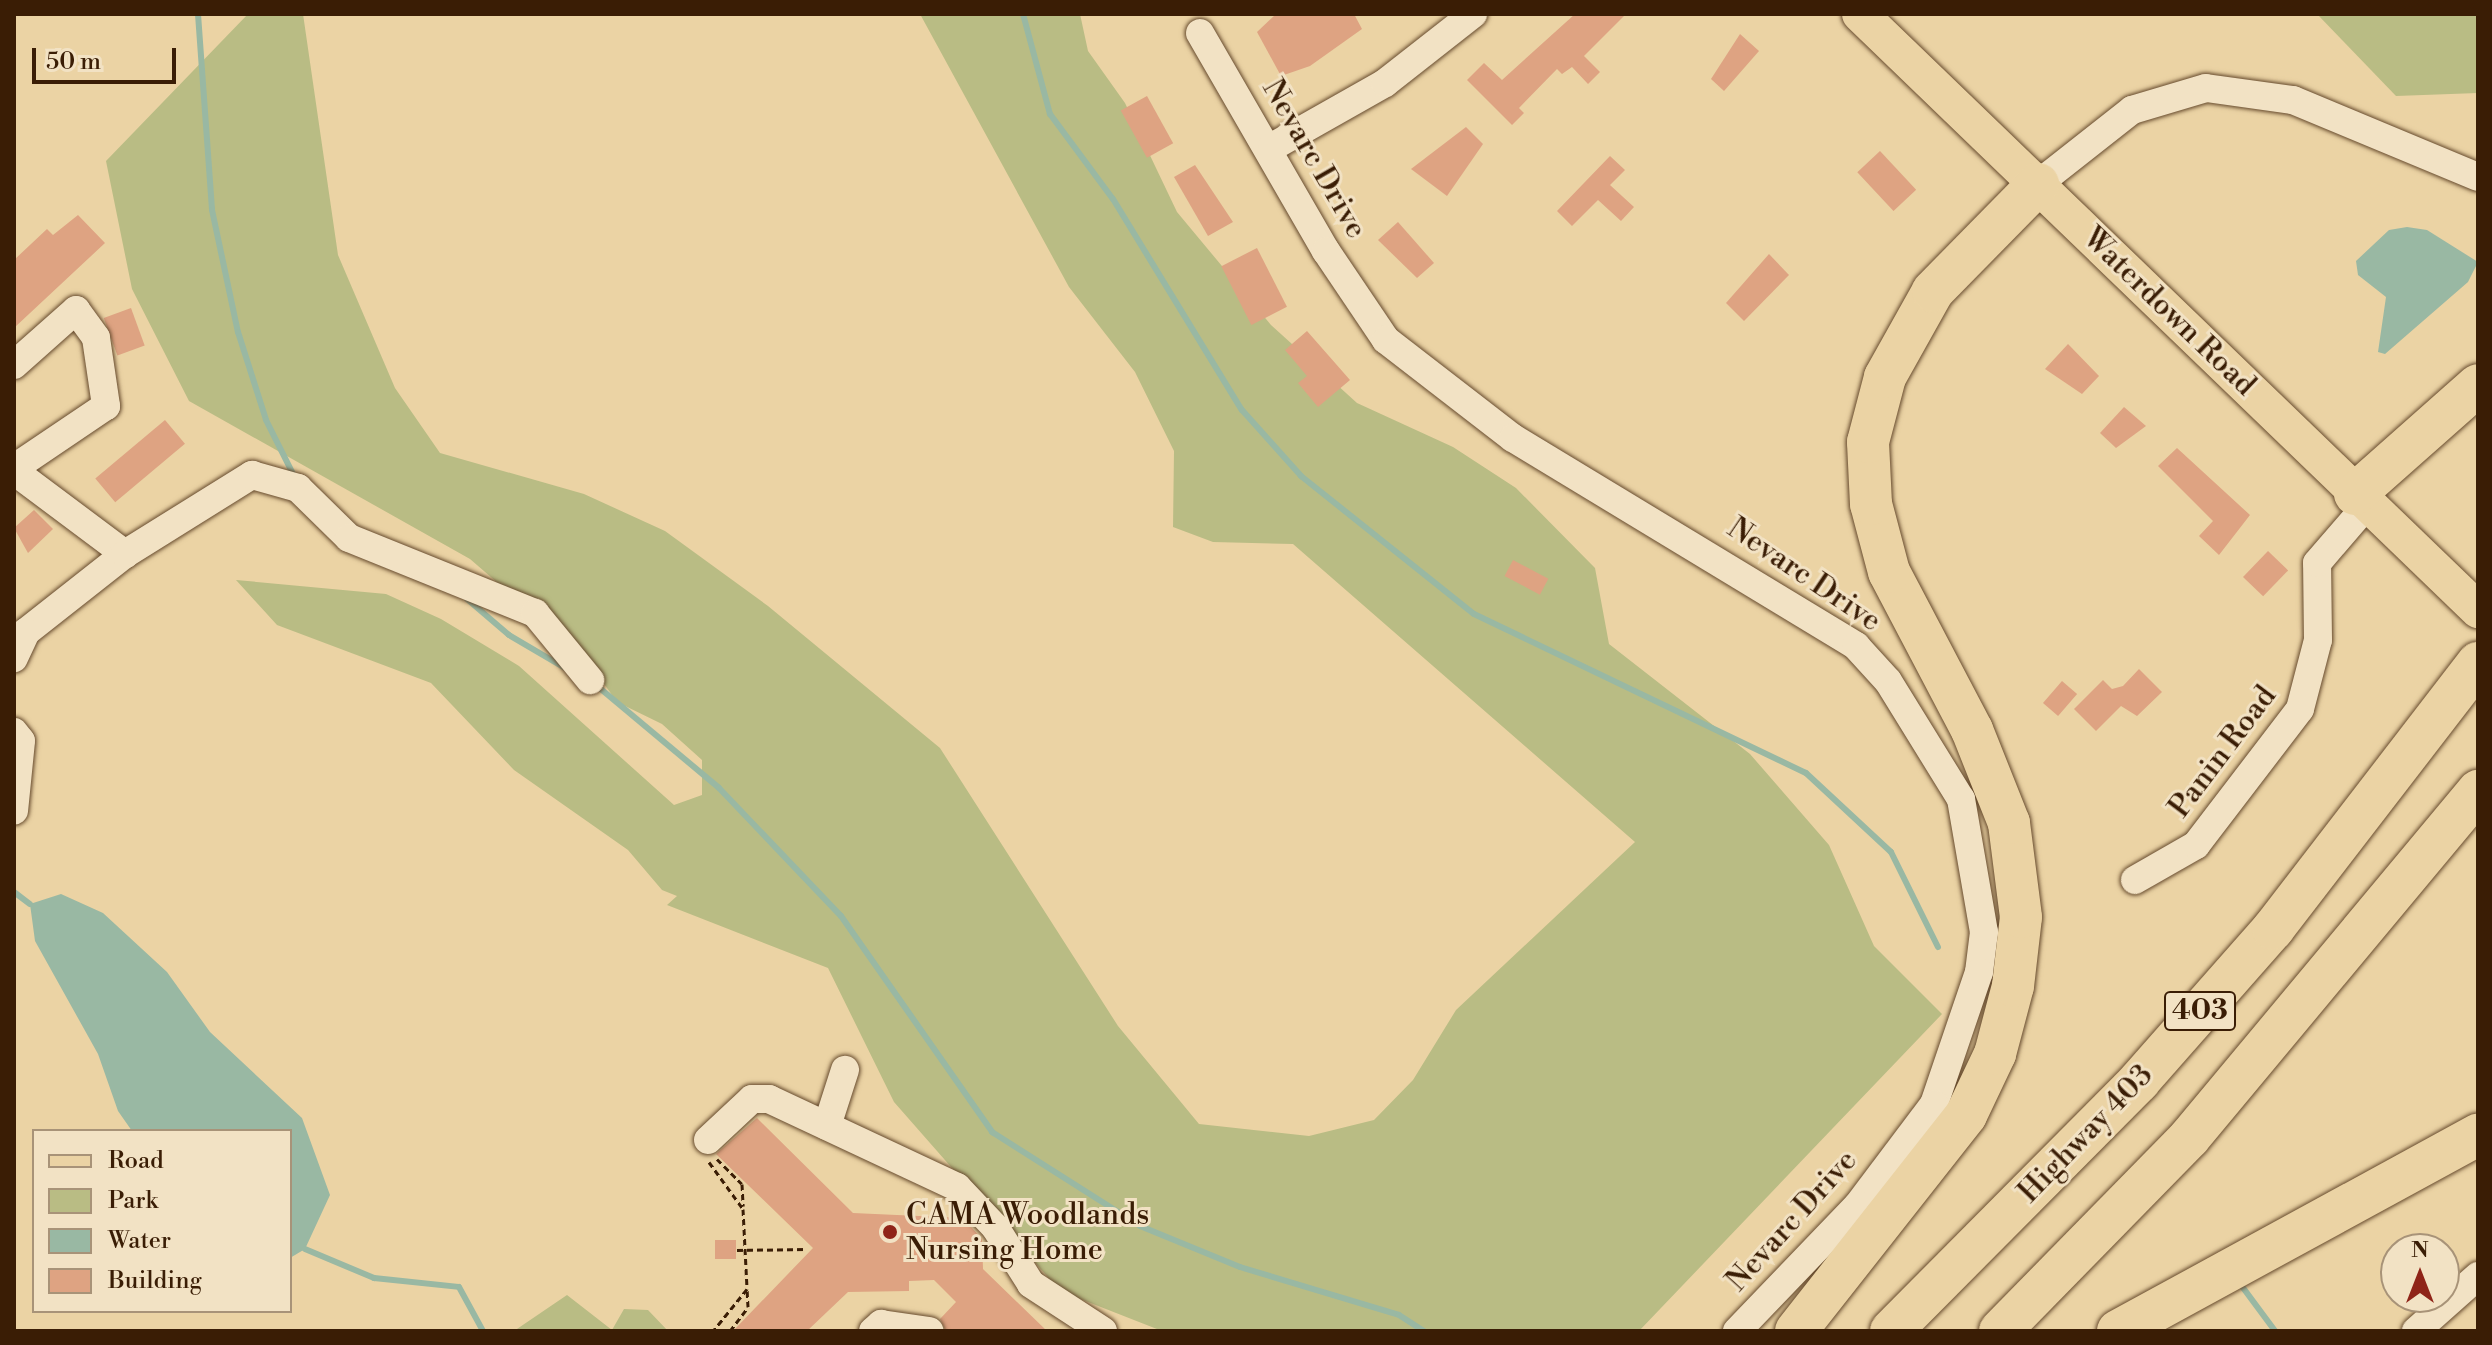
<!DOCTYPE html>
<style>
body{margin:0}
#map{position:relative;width:2492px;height:1345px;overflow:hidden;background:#ebd3a4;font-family:"Libre Bodoni",serif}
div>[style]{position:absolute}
.green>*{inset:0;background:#b9bc84}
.water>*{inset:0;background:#99b8a3}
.stream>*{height:6px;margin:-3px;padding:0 3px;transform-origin:3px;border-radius:3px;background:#99b8a3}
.building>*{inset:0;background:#dea382;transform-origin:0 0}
.path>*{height:3px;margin-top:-1.5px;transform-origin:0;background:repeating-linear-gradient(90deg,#3a1d05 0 6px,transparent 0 10px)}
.roads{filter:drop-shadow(0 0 2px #664a2d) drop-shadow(0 0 2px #664a2d)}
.minor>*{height:28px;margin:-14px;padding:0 14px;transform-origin:14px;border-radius:14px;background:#f2e2c4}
.major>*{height:36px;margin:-18px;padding:0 18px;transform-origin:18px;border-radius:18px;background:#ebd3a4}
.highway>*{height:42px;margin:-21px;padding:0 21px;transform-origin:21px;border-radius:21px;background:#ebd3a4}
.dots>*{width:22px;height:22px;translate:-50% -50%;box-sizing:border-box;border:4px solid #f2e2c4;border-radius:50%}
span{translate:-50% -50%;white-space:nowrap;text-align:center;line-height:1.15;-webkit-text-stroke:6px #f2e2c4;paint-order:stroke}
.shield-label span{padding:2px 6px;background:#f2e2c4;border:2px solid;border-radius:6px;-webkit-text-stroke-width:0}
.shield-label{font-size:28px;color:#3a1d05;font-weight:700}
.street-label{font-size:30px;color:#3a1d05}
.poi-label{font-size:30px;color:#3a1d05}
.left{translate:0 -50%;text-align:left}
.frame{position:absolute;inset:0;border:16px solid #3a1d05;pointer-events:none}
.legend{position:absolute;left:32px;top:1129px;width:260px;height:184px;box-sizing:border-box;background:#f2e2c4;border:2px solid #a89378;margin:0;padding:10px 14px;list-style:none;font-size:24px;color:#3a1d05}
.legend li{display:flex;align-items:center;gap:16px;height:40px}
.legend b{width:40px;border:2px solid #a89378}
.north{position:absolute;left:2380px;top:1233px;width:80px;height:80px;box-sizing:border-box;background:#f2e2c4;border:2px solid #a89378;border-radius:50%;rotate:0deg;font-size:22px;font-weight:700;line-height:32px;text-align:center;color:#3a1d05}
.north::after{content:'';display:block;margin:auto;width:28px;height:36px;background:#8f2418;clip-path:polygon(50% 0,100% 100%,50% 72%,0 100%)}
.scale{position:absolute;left:32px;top:48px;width:144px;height:36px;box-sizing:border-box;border:4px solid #3a1d05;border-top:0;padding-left:10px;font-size:24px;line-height:28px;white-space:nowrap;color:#3a1d05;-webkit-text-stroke:6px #f2e2c4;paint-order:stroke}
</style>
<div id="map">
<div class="green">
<i style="clip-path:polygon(248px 14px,303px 14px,338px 255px,395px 388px,440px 453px,584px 494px,665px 531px,768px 606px,940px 748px,1118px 1026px,1199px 1124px,1309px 1136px,1374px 1120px,1413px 1080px,1456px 1010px,1635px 842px,1293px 544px,1213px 542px,1173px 527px,1174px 451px,1135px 372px,1069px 287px,920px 14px,1080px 14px,1088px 51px,1125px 103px,1177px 212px,1271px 325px,1357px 403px,1453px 447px,1516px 488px,1595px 568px,1609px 644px,1750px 754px,1829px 845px,1874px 946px,1942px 1014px,1639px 1331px,1162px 1331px,1060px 1291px,894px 1102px,828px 968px,667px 905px,677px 896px,662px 890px,628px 850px,514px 770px,431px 683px,277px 625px,236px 580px,386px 594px,441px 619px,519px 666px,674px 805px,702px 795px,702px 760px,662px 724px,617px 702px,587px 660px,470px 559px,189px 401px,132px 289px,106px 161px)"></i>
<i style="clip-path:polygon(2317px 14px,2478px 14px,2478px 93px,2396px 96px)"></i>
<i style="clip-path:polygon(567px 1295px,612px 1330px,624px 1309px,648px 1310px,668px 1331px,514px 1331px)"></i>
</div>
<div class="water">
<i style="clip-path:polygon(2407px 227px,2427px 230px,2478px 262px,2468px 282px,2385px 354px,2378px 352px,2386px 297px,2358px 275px,2356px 261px,2389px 230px)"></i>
<i style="clip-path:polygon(61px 894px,103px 913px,167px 972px,210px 1032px,302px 1118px,330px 1195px,305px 1249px,290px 1258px,290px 1131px,132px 1131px,118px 1111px,98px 1054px,35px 941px,30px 904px)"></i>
</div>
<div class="stream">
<i style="left:198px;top:14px;width:196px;rotate:85.9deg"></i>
<i style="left:212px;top:210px;width:125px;rotate:78deg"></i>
<i style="left:238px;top:332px;width:92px;rotate:72.3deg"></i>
<i style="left:266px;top:420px;width:63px;rotate:63.4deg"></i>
<i style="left:1023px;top:14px;width:104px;rotate:74.9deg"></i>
<i style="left:1050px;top:114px;width:106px;rotate:53.5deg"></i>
<i style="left:1113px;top:199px;width:247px;rotate:58.6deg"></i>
<i style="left:1242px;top:410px;width:89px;rotate:48.2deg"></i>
<i style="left:1301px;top:476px;width:221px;rotate:38.6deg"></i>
<i style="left:1474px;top:614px;width:368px;rotate:25.6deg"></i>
<i style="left:1806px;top:773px;width:116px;rotate:42.9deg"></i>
<i style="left:1891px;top:852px;width:106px;rotate:63.7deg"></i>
<i style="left:467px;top:599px;width:55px;rotate:40.6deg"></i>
<i style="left:509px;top:635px;width:65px;rotate:30.5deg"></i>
<i style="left:596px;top:685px;width:160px;rotate:39.9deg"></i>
<i style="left:719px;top:788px;width:177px;rotate:46.4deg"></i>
<i style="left:841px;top:916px;width:264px;rotate:55deg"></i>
<i style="left:992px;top:1132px;width:175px;rotate:32.4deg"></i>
<i style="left:1140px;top:1226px;width:108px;rotate:22.3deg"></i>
<i style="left:1240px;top:1267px;width:166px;rotate:16.8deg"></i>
<i style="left:1399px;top:1315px;width:30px;rotate:33deg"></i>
<i style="left:14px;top:892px;width:20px;rotate:37deg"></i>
<i style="left:305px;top:1249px;width:75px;rotate:22.8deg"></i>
<i style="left:374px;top:1278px;width:85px;rotate:6deg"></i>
<i style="left:459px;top:1287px;width:50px;rotate:61.4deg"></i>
<i style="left:2241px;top:1285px;width:57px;rotate:53.5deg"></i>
</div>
<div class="building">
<i style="clip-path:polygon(1276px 14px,1354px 14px,1362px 29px,1310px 66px,1281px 76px,1257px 32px)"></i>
<i style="clip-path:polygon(1575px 14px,1626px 14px,1584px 56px,1600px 72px,1588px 84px,1572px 67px,1562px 74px,1557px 69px,1519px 108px,1524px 113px,1512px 125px,1467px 80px,1484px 63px,1502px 80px)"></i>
<i style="clip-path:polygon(1740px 34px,1759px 51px,1724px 91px,1711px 79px)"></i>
<i style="left:1147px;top:96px;width:54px;height:30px;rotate:61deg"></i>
<i style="clip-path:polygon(1466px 127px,1483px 144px,1447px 196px,1411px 169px)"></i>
<i style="left:1880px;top:151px;width:53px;height:31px;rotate:47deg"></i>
<i style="clip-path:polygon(1610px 156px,1625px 170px,1610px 185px,1634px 207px,1621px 221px,1598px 200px,1572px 226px,1557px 211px)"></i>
<i style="clip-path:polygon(1195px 165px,1233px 222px,1208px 236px,1174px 177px)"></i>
<i style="clip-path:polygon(78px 215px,105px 243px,14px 328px,14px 260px,47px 229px,53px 235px)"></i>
<i style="clip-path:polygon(1398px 222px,1434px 263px,1417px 278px,1378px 240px)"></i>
<i style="left:1257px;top:248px;width:66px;height:40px;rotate:63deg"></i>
<i style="clip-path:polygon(1769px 254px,1789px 275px,1744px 321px,1726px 303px)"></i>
<i style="left:131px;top:308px;width:40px;height:29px;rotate:70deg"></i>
<i style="clip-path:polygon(1307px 331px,1350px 380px,1318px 407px,1298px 383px,1307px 376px,1285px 350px)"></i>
<i style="clip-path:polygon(2068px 344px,2099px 376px,2082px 394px,2045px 369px)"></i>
<i style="clip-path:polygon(2124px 407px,2146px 426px,2116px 448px,2100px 433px)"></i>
<i style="left:165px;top:420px;width:31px;height:91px;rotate:50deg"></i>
<i style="clip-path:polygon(2177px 448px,2250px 515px,2219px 555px,2199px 536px,2213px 521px,2158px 466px)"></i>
<i style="clip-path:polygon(34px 510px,53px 529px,28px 553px,14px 528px)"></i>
<i style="left:2268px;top:551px;width:28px;height:36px;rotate:44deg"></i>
<i style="left:1513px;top:560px;width:40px;height:18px;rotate:28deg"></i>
<i style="clip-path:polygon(2139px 669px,2162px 692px,2137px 716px,2121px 706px,2096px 731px,2074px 709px,2103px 680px,2112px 689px,2123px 686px)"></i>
<i style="left:2062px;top:681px;width:20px;height:29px;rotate:41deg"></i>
<i style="clip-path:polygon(757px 1118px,853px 1213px,963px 1218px,982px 1239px,983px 1269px,1047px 1331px,946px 1331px,940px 1319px,956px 1302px,934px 1280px,909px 1281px,909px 1291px,848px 1292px,807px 1331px,733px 1331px,813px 1248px,716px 1154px)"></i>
<i style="left:715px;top:1240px;width:21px;height:19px"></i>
</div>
<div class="path">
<i style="left:717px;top:1159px;width:35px;rotate:45deg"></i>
<i style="left:742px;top:1184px;width:22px;rotate:87deg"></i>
<i style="left:709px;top:1162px;width:58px;rotate:54.1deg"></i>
<i style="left:743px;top:1209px;width:80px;rotate:87.1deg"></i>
<i style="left:747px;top:1289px;width:54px;rotate:129deg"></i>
<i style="left:737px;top:1250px;width:69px;rotate:-0.8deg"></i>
<i style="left:730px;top:1331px;width:30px;rotate:-53deg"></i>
<i style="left:748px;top:1307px;width:18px;rotate:-93deg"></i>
</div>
<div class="roads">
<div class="minor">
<i style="left:1200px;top:33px;width:252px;rotate:60deg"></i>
<i style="left:1326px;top:251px;width:107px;rotate:56deg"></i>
<i style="left:1386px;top:340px;width:160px;rotate:37.7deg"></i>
<i style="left:1513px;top:438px;width:401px;rotate:31.2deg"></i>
<i style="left:1856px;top:646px;width:47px;rotate:47.6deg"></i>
<i style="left:1888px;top:681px;width:139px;rotate:58.3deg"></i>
<i style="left:1961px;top:799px;width:135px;rotate:80.2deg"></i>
<i style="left:1984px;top:932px;width:40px;rotate:97.1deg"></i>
<i style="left:1979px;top:972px;width:139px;rotate:108.8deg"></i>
<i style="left:1934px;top:1104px;width:126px;rotate:127deg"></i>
<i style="left:1858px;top:1205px;width:175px;rotate:133.8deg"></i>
<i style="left:1272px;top:147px;width:130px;rotate:-29.5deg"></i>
<i style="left:1385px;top:83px;width:112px;rotate:-38.1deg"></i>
<i style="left:2038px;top:184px;width:120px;rotate:-38.2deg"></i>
<i style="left:2132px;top:110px;width:77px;rotate:-16.6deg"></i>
<i style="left:2206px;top:88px;width:88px;rotate:7.9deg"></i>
<i style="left:2293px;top:100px;width:200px;rotate:22.6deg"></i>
<i style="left:14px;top:365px;width:83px;rotate:-41.6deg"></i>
<i style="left:76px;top:310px;width:34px;rotate:54deg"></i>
<i style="left:96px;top:338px;width:69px;rotate:81.6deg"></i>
<i style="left:106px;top:406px;width:111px;rotate:146deg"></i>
<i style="left:14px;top:471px;width:139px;rotate:36.8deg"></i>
<i style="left:125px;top:554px;width:126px;rotate:141.8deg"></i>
<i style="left:26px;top:632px;width:29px;rotate:115deg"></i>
<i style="left:125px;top:554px;width:150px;rotate:-31.9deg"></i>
<i style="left:252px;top:475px;width:48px;rotate:15.8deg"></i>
<i style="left:298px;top:488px;width:71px;rotate:44.4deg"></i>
<i style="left:349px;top:538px;width:201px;rotate:22deg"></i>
<i style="left:535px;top:613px;width:87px;rotate:50.6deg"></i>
<i style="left:14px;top:732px;width:11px;rotate:52deg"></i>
<i style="left:21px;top:741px;width:70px;rotate:95.7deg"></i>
<i style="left:2135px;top:880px;width:70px;rotate:-29.8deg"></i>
<i style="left:2196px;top:845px;width:171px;rotate:-52.6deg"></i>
<i style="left:2300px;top:709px;width:71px;rotate:-75.4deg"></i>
<i style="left:2318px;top:640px;width:77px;rotate:-90.7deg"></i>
<i style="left:2317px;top:563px;width:75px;rotate:-49.3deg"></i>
<i style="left:827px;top:1126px;width:59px;rotate:-72.2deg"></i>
<i style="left:708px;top:1140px;width:60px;rotate:-43deg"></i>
<i style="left:752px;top:1099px;width:17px"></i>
<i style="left:769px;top:1099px;width:208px;rotate:25.1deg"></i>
<i style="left:957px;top:1187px;width:55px;rotate:46.5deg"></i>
<i style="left:995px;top:1227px;width:67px;rotate:57.7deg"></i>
<i style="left:1031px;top:1284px;width:86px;rotate:33.1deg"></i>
<i style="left:873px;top:1331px;width:11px;rotate:-41deg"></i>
<i style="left:881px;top:1324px;width:49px;rotate:8.3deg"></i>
<i style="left:2416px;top:1331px;width:83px;rotate:-41.6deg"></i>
</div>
<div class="major">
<i style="left:1860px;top:14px;width:859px;rotate:43.96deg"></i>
</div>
<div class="highway">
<i style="left:2355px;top:494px;width:164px;rotate:-41.5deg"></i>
<i style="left:1796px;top:1331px;width:275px;rotate:-51.8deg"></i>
<i style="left:1966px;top:1115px;width:68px;rotate:-64.6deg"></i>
<i style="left:1995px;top:1054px;width:70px;rotate:-75.2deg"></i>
<i style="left:2013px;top:986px;width:69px;rotate:-83.4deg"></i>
<i style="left:2021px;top:917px;width:95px;rotate:-97.3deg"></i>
<i style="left:2009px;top:823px;width:100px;rotate:-111.7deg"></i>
<i style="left:1972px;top:730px;width:178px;rotate:-117.7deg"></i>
<i style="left:1889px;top:572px;width:70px;rotate:-104.8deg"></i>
<i style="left:1871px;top:504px;width:62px;rotate:-92.8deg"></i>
<i style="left:1868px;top:442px;width:67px;rotate:-75.3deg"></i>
<i style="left:1885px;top:377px;width:98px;rotate:-60.8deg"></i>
<i style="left:1933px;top:291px;width:150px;rotate:-45.5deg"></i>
<i style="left:1891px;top:1331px;width:352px;rotate:-45.2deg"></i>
<i style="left:2139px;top:1081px;width:203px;rotate:-48.6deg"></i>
<i style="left:2273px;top:929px;width:336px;rotate:-52.4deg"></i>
<i style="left:2000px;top:1331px;width:270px;rotate:-45.6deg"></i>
<i style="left:2189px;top:1138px;width:452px;rotate:-50.2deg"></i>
<i style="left:2118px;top:1331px;width:410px;rotate:-28.6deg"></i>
</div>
</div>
<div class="dots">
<i style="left:890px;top:1232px;background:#8f2418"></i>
</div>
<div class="shield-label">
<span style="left:2200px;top:1011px">403</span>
</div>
<div class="street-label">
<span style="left:1314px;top:159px;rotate:60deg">Nevarc Drive</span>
<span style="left:2169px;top:312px;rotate:44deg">Waterdown Road</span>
<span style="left:1804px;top:575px;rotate:34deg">Nevarc Drive</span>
<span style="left:2223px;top:752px;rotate:-53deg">Panin Road</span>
<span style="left:2086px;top:1134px;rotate:-46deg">Highway 403</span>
<span style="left:1792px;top:1221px;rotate:-48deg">Nevarc Drive</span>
</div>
<div class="poi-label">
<span class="left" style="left:906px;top:1232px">CAMA Woodlands<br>Nursing Home</span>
</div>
<div class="frame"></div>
<ul class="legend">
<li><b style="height:10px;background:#ebd3a4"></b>Road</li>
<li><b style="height:22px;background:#b9bc84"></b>Park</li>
<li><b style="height:22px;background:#99b8a3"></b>Water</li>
<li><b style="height:22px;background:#dea382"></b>Building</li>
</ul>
<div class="north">N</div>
<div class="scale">50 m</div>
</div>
